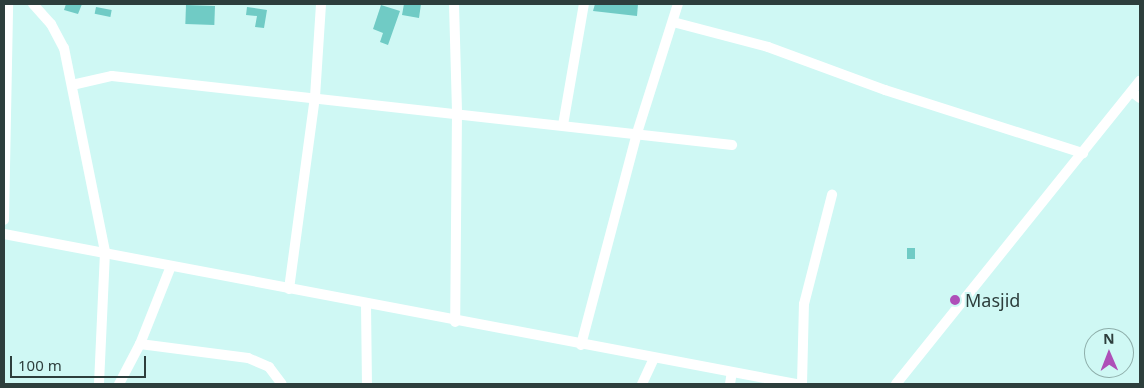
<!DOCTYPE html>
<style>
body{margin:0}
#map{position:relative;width:1144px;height:388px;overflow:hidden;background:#cff8f4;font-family:"Noto Sans",sans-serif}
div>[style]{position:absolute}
.building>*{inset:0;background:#70cbc5;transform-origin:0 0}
.minor>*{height:10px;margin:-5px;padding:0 5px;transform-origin:5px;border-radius:5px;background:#fff}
.dots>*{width:14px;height:14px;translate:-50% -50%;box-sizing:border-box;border:2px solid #cff8f4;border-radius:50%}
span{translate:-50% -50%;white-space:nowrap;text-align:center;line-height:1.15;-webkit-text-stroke:4px #cff8f4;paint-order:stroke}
.poi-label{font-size:18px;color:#2d3e3c}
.left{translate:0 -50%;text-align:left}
.frame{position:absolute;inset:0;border:5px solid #2d3e3c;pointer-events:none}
.north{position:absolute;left:1084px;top:328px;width:50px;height:50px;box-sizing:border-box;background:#cff8f4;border:1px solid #8eaeaa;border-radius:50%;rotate:359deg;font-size:14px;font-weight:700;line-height:20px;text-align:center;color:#2d3e3c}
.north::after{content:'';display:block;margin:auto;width:18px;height:22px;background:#ae4fb8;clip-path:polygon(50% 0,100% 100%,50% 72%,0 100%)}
.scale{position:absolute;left:10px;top:356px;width:136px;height:22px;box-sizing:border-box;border:2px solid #2d3e3c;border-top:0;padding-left:6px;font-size:15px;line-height:18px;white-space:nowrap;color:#2d3e3c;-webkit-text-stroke:4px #cff8f4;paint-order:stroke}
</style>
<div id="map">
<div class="building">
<i style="clip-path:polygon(66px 4px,82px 4px,78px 14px,64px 10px)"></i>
<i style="clip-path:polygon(404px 4px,421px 4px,419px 18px,402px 15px)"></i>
<i style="clip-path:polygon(595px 4px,638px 4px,637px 16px,593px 11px)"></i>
<i style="left:186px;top:5px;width:29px;height:19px;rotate:2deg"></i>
<i style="clip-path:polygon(381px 5px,400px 11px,388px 45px,380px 42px,383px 33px,373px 29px)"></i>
<i style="left:96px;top:7px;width:16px;height:7px;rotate:11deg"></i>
<i style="clip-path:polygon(247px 7px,267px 10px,264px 28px,255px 27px,257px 16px,246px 15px)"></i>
<i style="left:907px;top:248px;width:8px;height:11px"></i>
</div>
<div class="minor">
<i style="left:33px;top:4px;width:27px;rotate:48deg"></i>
<i style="left:51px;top:24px;width:27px;rotate:62deg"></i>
<i style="left:64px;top:48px;width:208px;rotate:78.6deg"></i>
<i style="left:105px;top:252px;width:132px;rotate:92.6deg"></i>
<i style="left:454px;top:4px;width:108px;rotate:88.4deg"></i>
<i style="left:457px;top:112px;width:210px;rotate:90.5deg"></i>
<i style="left:673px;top:22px;width:98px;rotate:14.7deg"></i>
<i style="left:768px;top:47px;width:125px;rotate:20.2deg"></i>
<i style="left:885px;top:90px;width:208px;rotate:17.7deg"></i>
<i style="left:72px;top:85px;width:41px;rotate:-12.7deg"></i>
<i style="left:112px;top:76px;width:624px;rotate:6.35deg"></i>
<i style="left:1132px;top:92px;width:10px;rotate:37deg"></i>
<i style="left:563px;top:125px;width:123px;rotate:-80.2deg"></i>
<i style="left:4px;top:220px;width:216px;rotate:-88.9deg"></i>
<i style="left:4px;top:234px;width:806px;rotate:10.72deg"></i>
<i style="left:289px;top:289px;width:194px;rotate:-82.3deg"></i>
<i style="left:315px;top:97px;width:93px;rotate:-86.3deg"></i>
<i style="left:366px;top:304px;width:80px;rotate:89.3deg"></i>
<i style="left:140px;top:344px;width:109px;rotate:7.4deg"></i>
<i style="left:248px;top:358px;width:23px;rotate:23deg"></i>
<i style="left:269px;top:367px;width:21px;rotate:53deg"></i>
<i style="left:581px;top:345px;width:219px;rotate:-75.2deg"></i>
<i style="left:637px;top:133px;width:135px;rotate:-72.4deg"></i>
<i style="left:119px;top:384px;width:45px;rotate:-62.3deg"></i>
<i style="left:140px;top:344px;width:84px;rotate:-68.3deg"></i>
<i style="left:642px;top:384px;width:29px;rotate:-65deg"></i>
<i style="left:730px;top:384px;width:12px;rotate:-81deg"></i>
<i style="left:802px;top:384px;width:80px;rotate:-88.6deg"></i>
<i style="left:804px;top:304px;width:113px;rotate:-75.6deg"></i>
<i style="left:896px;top:384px;width:389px;rotate:-51.2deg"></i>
</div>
<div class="dots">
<i style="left:955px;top:300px;background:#ae4fb8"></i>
</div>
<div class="poi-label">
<span class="left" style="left:965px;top:300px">Masjid</span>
</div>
<div class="frame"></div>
<div class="north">N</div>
<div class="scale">100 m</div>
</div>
